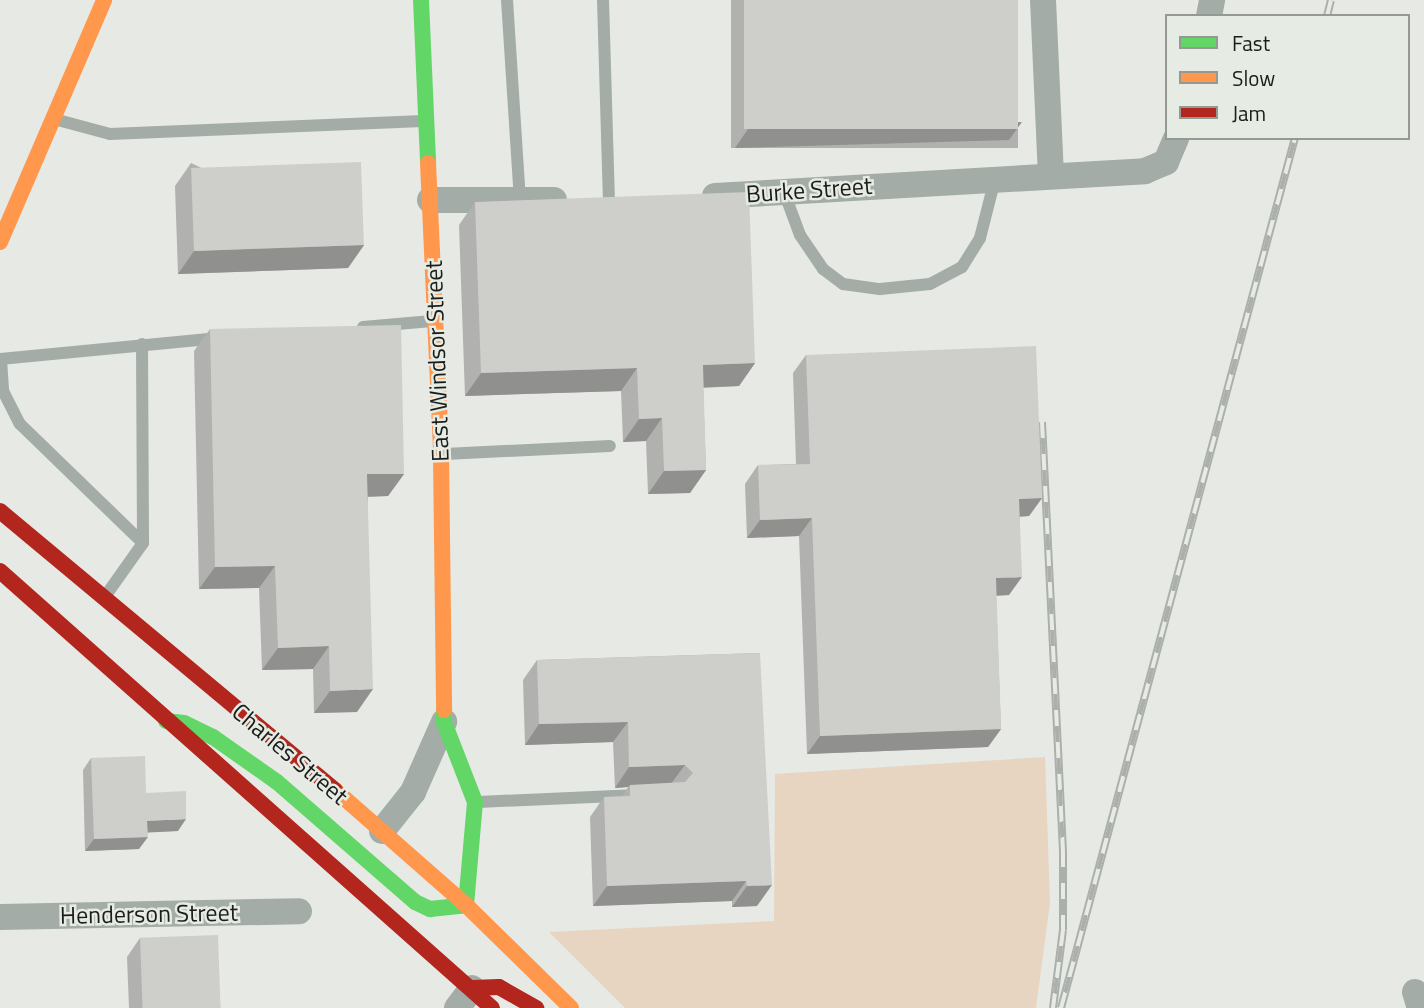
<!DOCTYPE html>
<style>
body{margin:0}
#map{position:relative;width:1424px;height:1008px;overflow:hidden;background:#e7e9e5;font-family:"Titillium Web",sans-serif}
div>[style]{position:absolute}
.green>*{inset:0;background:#e8d5c1}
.lane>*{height:12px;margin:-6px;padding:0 6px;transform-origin:6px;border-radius:6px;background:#a3aca7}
.street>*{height:26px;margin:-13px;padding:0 13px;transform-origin:13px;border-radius:13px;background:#a3aca7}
.fast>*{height:16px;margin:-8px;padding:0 8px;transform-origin:8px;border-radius:8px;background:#63d668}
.slow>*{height:16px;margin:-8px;padding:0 8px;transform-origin:8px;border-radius:8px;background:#ff974d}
.jam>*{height:16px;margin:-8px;padding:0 8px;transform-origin:8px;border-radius:8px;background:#b3261e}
.rail>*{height:8px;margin-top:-4px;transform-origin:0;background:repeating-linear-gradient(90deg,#e6ebe3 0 16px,#abb0ac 0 32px);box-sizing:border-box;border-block:2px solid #abb0ac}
.wall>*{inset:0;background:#b1b2af;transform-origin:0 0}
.shaded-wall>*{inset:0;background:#90918e}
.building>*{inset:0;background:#cecfcb;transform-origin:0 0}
span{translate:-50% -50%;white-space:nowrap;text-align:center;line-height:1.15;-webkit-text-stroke:5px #e6ebe3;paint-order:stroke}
.street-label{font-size:24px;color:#1b1d1a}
.legend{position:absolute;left:1165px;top:14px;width:245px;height:126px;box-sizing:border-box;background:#e6ebe3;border:2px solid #959993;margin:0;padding:9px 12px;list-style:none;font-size:21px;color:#1b1d1a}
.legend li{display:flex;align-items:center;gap:14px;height:35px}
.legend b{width:35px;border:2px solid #959993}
</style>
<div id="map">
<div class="green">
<i style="clip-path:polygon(1045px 757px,1050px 903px,1036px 1008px,625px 1008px,549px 932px,774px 921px,775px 774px)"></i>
</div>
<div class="lane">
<i style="left:507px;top:0;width:200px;rotate:86.3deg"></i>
<i style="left:603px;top:0;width:199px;rotate:88.3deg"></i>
<i style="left:54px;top:119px;width:58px;rotate:15deg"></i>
<i style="left:110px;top:134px;width:313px;rotate:-2.4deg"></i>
<i style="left:784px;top:192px;width:46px;rotate:69.6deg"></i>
<i style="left:800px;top:235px;width:41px;rotate:55.9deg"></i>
<i style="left:823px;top:269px;width:25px;rotate:37deg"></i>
<i style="left:843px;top:284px;width:37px;rotate:8deg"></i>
<i style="left:880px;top:289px;width:50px;rotate:-5.7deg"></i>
<i style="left:930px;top:284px;width:36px;rotate:-28deg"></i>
<i style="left:962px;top:267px;width:34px;rotate:-58deg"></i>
<i style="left:980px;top:238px;width:61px;rotate:-75.7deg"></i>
<i style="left:363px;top:327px;width:69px;rotate:-5deg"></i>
<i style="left:142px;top:344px;width:199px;rotate:89.7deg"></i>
<i style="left:0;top:359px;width:220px;rotate:-5.5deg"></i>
<i style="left:1px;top:360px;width:31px;rotate:86deg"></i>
<i style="left:3px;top:391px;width:37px;rotate:63deg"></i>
<i style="left:20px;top:424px;width:171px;rotate:44.1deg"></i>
<i style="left:143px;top:543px;width:64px;rotate:125.4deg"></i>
<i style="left:445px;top:454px;width:165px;rotate:-2.8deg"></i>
<i style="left:478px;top:802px;width:160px;rotate:-2.5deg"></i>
</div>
<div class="street">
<i style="left:1043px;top:0;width:175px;rotate:87.4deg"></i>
<i style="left:1209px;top:16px;width:16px;rotate:-79deg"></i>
<i style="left:715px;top:196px;width:431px;rotate:-3.3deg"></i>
<i style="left:1145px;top:171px;width:23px;rotate:-23deg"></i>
<i style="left:1166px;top:162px;width:26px;rotate:-67deg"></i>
<i style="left:430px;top:200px;width:124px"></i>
<i style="left:382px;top:831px;width:50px;rotate:-51.5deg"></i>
<i style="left:413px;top:792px;width:77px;rotate:-66.1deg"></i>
<i style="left:0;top:917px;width:299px;rotate:-1.1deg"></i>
<i style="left:1415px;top:992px;width:17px;rotate:73deg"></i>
<i style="left:457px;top:1008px;width:25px;rotate:-53deg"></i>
</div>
<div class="fast">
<i style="left:421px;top:0;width:163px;rotate:87.5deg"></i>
<i style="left:166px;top:721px;width:18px;rotate:6deg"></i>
<i style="left:184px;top:723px;width:32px;rotate:26deg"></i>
<i style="left:213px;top:737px;width:78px;rotate:35.1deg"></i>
<i style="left:277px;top:782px;width:183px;rotate:41deg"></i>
<i style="left:415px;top:902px;width:17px;rotate:25deg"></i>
<i style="left:430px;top:909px;width:36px;rotate:-6deg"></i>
<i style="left:466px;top:905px;width:103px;rotate:-85deg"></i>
<i style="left:475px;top:802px;width:86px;rotate:-111.2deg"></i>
<i style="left:444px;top:722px;width:12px;rotate:-90deg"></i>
</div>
<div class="slow">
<i style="left:428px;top:163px;width:291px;rotate:87.4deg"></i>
<i style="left:441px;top:454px;width:256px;rotate:89.3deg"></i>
<i style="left:0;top:242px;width:263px;rotate:-66.7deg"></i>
<i style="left:335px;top:790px;width:174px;rotate:41.3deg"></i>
<i style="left:466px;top:905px;width:147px;rotate:44.4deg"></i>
</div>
<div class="jam">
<i style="left:0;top:511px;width:436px;rotate:39.8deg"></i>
<i style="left:0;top:571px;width:658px;rotate:41.61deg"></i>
<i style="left:472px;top:988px;width:27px;rotate:-2deg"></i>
<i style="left:499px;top:987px;width:43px;rotate:29.6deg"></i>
</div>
<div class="rail">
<i style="left:1327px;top:16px;width:16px;rotate:-76deg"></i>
<i style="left:1042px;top:422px;width:430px;rotate:87.2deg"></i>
<i style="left:1063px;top:851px;width:79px;rotate:90deg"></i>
<i style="left:1063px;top:930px;width:79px;rotate:97.3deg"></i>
<i style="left:1061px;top:1008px;width:901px;rotate:-74.95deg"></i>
</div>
<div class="wall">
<i style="left:731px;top:0;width:287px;height:148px"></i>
<i style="clip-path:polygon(191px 163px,364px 245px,348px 268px,178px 274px,175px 186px)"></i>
<i style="clip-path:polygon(475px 202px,755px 363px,739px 386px,703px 388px,706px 470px,690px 493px,648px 494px,646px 441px,623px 442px,621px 391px,465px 396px,459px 225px)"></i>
<i style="clip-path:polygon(210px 329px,404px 474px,388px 496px,368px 497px,357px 712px,314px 713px,313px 669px,262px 670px,259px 588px,199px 589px,194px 351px)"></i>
<i style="clip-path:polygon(806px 355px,1042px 498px,1029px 516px,1020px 517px,1009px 595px,996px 596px,1001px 729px,988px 747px,807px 754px,799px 536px,747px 538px,745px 484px,758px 465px,796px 464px,793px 373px)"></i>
<i style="clip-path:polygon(760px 653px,757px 906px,732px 907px,732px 901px,593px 906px,590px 817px,604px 797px,622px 796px,628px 787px,615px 788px,613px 742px,525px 745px,523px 680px,537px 660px)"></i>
<i style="clip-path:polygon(91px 758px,146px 793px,178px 831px,148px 832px,139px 849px,85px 851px,83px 770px)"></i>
<i style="clip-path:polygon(140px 938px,221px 1008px,129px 1008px,127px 957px)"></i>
</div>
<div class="shaded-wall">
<i style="clip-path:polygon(1022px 122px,1009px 140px,735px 148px,748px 129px)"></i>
<i style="clip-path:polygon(364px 245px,348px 268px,178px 274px,194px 251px)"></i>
<i style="clip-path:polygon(755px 363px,739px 386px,686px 388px,703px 365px)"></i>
<i style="clip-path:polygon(637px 368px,621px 391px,465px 396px,481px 373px)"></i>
<i style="clip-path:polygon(662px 418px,646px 441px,623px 442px,639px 419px)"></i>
<i style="clip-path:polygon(706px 470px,690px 493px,648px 494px,664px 471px)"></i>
<i style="clip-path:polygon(367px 474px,404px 474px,388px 496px,352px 497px)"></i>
<i style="clip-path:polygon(1042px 498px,1029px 516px,1006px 517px,1019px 499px)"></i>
<i style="clip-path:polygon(812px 518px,799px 536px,747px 538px,760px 520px)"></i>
<i style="clip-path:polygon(275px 566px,259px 588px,199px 589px,215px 567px)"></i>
<i style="clip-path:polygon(1022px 577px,1009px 595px,983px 596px,996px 578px)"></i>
<i style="clip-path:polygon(329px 646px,313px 669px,262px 670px,278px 648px)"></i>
<i style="clip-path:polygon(373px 689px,357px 712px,314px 713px,330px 691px)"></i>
<i style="clip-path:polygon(628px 722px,613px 742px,525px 745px,539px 724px)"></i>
<i style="clip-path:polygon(1001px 729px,988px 747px,807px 754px,820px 736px)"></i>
<i style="clip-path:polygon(685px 765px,670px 785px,630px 785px,628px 787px,615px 788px,629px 767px)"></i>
<i style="clip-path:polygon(186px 819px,178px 831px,139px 833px,147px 821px)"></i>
<i style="clip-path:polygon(148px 837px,139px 849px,85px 851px,94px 839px)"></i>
<i style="clip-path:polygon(746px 881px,732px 901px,593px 906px,607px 886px)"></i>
<i style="clip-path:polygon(772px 885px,757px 906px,732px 907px,747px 886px)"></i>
</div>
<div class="building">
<i style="left:744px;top:0;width:274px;height:129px"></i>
<i style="left:361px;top:162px;width:83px;height:170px;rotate:88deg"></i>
<i style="clip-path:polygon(749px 192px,755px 363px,703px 365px,706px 470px,664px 471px,662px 418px,639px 419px,637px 368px,481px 373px,475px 202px)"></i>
<i style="clip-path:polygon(401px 325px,404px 474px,367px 474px,373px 689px,330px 691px,329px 646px,278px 648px,275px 566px,215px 567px,210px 329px)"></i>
<i style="clip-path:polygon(1036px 346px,1042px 498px,1019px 499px,1022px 577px,996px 578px,1001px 729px,820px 736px,812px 518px,760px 520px,758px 465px,810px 464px,806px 355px)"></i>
<i style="clip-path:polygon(760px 653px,772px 885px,747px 886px,746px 881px,607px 886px,604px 797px,630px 796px,630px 785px,685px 782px,693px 773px,685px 765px,629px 767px,628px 722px,539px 724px,537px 660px)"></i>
<i style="clip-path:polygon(145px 756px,146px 793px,186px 791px,186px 819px,147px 821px,148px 837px,94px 839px,91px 758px)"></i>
<i style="left:218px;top:935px;width:73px;height:78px;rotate:88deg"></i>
</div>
<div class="street-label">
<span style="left:809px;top:190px;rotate:-4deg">Burke Street</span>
<span style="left:437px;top:361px;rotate:-92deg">East Windsor Street</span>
<span style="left:290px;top:754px;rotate:40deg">Charles Street</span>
<span style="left:149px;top:914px;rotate:-1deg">Henderson Street</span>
</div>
<ul class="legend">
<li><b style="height:9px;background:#63d668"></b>Fast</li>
<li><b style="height:9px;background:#ff974d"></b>Slow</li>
<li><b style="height:9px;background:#b3261e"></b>Jam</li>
</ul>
</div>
